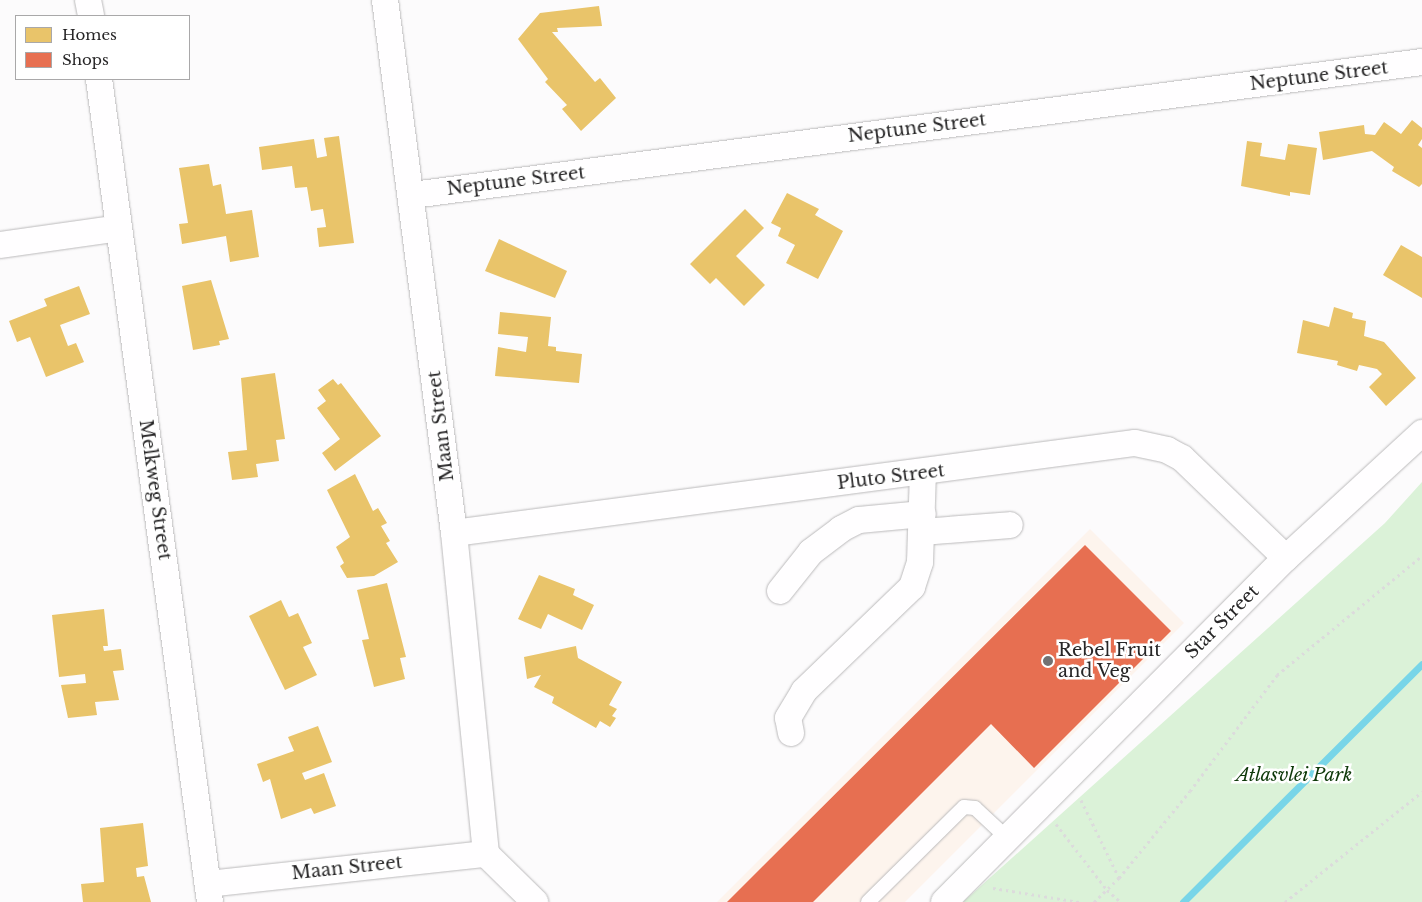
<!DOCTYPE html>
<style>
body{margin:0}
#map{position:relative;width:1422px;height:902px;overflow:hidden;background:#fcfbfc;font-family:"Libre Baskerville",serif}
div>[style]{position:absolute}
.commercial>*{inset:0;background:#fdf4ed}
.green>*{inset:0;background:#dbf2d8}
.homes>*{inset:0;background:#e9c46a}
.shops>*{inset:0;background:#e76f51}
.stream>*{height:7px;margin:-3.5px;padding:0 3.5px;transform-origin:3.5px;border-radius:3.5px;background:#78d5e8}
.path>*{height:3px;margin-top:-1.5px;transform-origin:0;background:repeating-linear-gradient(90deg,#dcdbdc 0 2.5px,transparent 0 6.5px)}
.roads{filter:drop-shadow(0 0 1px #bbbabb) drop-shadow(0 0 1px #bbbabb)}
.service>*{height:14px;margin:-7px;padding:0 7px;transform-origin:7px;border-radius:7px;background:#fffeff}
.minor>*{height:26px;margin:-13px;padding:0 13px;transform-origin:13px;border-radius:13px;background:#fffeff}
.dots>*{width:14px;height:14px;translate:-50% -50%;box-sizing:border-box;border:2px solid #fff;border-radius:50%}
span{translate:-50% -50%;white-space:nowrap;text-align:center;line-height:1.15;-webkit-text-stroke:5px #fff;paint-order:stroke}
.street-label{font-size:18px;color:#272627}
.poi-label{font-size:18px;color:#272627}
.left{translate:0 -50%;text-align:left}
.park-label{font-size:18px;color:#0e3909;font-style:italic}
.legend{position:absolute;left:15px;top:15px;width:175px;height:65px;box-sizing:border-box;background:#fff;border:1px solid #a9a8a9;margin:0;padding:6px 9px;list-style:none;font-size:15px;color:#272627}
.legend li{display:flex;align-items:center;gap:10px;height:25px}
.legend b{width:25px;border:1px solid #a9a8a9}
</style>
<div id="map">
<div class="commercial">
<i style="clip-path:polygon(1090px 529px,1184px 623px,905px 902px,717px 902px)"></i>
</div>
<div class="green">
<i style="clip-path:polygon(1422px 482px,1422px 902px,963px 902px,1385px 523px)"></i>
</div>
<div class="homes">
<i style="clip-path:polygon(599px 6px,602px 26px,557px 28px,558px 32px,552px 32px,595px 82px,600px 78px,616px 98px,581px 131px,562px 109px,567px 105px,545px 82px,548px 79px,518px 39px,540px 13px)"></i>
<i style="clip-path:polygon(1412px 120px,1422px 128px,1422px 139px,1418px 145px,1422px 148px,1422px 184px,1419px 187px,1392px 171px,1394px 167px,1372px 151px,1323px 160px,1319px 132px,1364px 125px,1365px 134px,1375px 135px,1384px 122px,1401px 134px)"></i>
<i style="clip-path:polygon(339px 136px,354px 243px,319px 247px,317px 228px,326px 227px,323px 209px,311px 211px,307px 187px,295px 188px,292px 166px,262px 170px,259px 147px,314px 139px,317px 158px,327px 156px,324px 138px)"></i>
<i style="clip-path:polygon(1247px 141px,1262px 143px,1260px 156px,1285px 160px,1288px 144px,1317px 148px,1310px 195px,1290px 192px,1290px 196px,1241px 186px)"></i>
<i style="clip-path:polygon(209px 164px,213px 186px,221px 184px,226px 214px,252px 210px,259px 257px,230px 262px,226px 236px,182px 244px,179px 224px,188px 223px,179px 168px)"></i>
<i style="clip-path:polygon(787px 193px,819px 209px,815px 215px,843px 231px,818px 279px,786px 263px,795px 245px,778px 236px,781px 228px,771px 223px)"></i>
<i style="clip-path:polygon(745px 209px,764px 228px,736px 256px,765px 285px,744px 306px,716px 278px,710px 284px,690px 264px)"></i>
<i style="clip-path:polygon(499px 239px,567px 271px,555px 298px,485px 271px)"></i>
<i style="clip-path:polygon(1401px 245px,1422px 257px,1422px 298px,1383px 275px)"></i>
<i style="clip-path:polygon(211px 280px,229px 339px,219px 341px,220px 345px,193px 350px,182px 286px)"></i>
<i style="clip-path:polygon(79px 286px,90px 314px,60px 325px,68px 346px,76px 343px,84px 362px,46px 377px,30px 337px,17px 342px,9px 321px,47px 306px,44px 299px)"></i>
<i style="clip-path:polygon(1334px 307px,1353px 313px,1352px 318px,1366px 321px,1364px 336px,1384px 342px,1416px 378px,1386px 406px,1369px 387px,1382px 374px,1377px 369px,1359px 365px,1357px 371px,1337px 365px,1338px 361px,1297px 353px,1303px 320px,1329px 327px)"></i>
<i style="clip-path:polygon(500px 312px,551px 317px,548px 346px,556px 347px,556px 351px,582px 354px,579px 383px,495px 376px,498px 347px,526px 352px,528px 337px,498px 334px)"></i>
<i style="clip-path:polygon(275px 373px,285px 439px,276px 440px,279px 461px,256px 464px,258px 477px,232px 480px,228px 452px,247px 450px,241px 378px)"></i>
<i style="clip-path:polygon(333px 379px,338px 385px,341px 383px,381px 436px,335px 471px,322px 453px,340px 439px,317px 408px,326px 401px,318px 390px)"></i>
<i style="clip-path:polygon(355px 474px,373px 511px,378px 508px,387px 523px,381px 526px,390px 541px,386px 543px,398px 562px,374px 576px,347px 578px,340px 566px,344px 563px,336px 547px,350px 537px,327px 490px)"></i>
<i style="clip-path:polygon(539px 575px,575px 589px,573px 595px,594px 605px,582px 630px,548px 614px,541px 629px,518px 619px)"></i>
<i style="clip-path:polygon(387px 583px,406px 657px,400px 658px,405px 679px,374px 687px,362px 640px,369px 639px,357px 590px)"></i>
<i style="clip-path:polygon(281px 600px,289px 617px,298px 613px,312px 643px,303px 647px,317px 675px,285px 690px,249px 616px)"></i>
<i style="clip-path:polygon(104px 609px,108px 646px,103px 646px,104px 651px,121px 649px,124px 670px,113px 671px,119px 700px,95px 702px,97px 715px,68px 718px,61px 685px,86px 683px,85px 674px,59px 677px,52px 615px)"></i>
<i style="clip-path:polygon(576px 646px,578px 658px,622px 682px,609px 705px,617px 709px,612px 716px,616px 718px,610px 727px,600px 721px,596px 728px,552px 703px,554px 697px,534px 687px,541px 675px,527px 679px,524px 657px)"></i>
<i style="clip-path:polygon(318px 726px,332px 762px,302px 773px,305px 780px,324px 773px,336px 806px,314px 814px,311px 808px,281px 819px,270px 779px,263px 782px,257px 764px,294px 751px,288px 737px)"></i>
<i style="clip-path:polygon(143px 823px,148px 866px,136px 868px,137px 877px,144px 876px,151px 902px,83px 902px,81px 884px,104px 882px,100px 828px)"></i>
</div>
<div class="shops">
<i style="clip-path:polygon(1085px 545px,1171px 631px,1034px 768px,991px 724px,813px 902px,727px 902px)"></i>
</div>
<div class="stream">
<i style="left:1183px;top:902px;width:337px;rotate:-44.9deg"></i>
</div>
<div class="path">
<i style="left:1081px;top:800px;width:87px;rotate:64deg"></i>
<i style="left:1056px;top:824px;width:83px;rotate:52.3deg"></i>
<i style="left:1107px;top:890px;width:18px;rotate:41deg"></i>
<i style="left:993px;top:888px;width:87px;rotate:9.2deg"></i>
<i style="left:1094px;top:902px;width:35px;rotate:-44deg"></i>
<i style="left:1119px;top:878px;width:112px;rotate:-50.8deg"></i>
<i style="left:1190px;top:791px;width:145px;rotate:-53.1deg"></i>
<i style="left:1277px;top:675px;width:188px;rotate:-39.4deg"></i>
<i style="left:1285px;top:902px;width:176px;rotate:-38.8deg"></i>
</div>
<div class="roads">
<div class="service">
<i style="left:868px;top:902px;width:135px;rotate:-44.7deg"></i>
<i style="left:964px;top:807px;width:11px;rotate:5deg"></i>
<i style="left:975px;top:808px;width:42px;rotate:43.1deg"></i>
</div>
<div class="minor">
<i style="left:88px;top:0;width:16px;rotate:79deg"></i>
<i style="left:385px;top:0;width:537px;rotate:82.62deg"></i>
<i style="left:454px;top:533px;width:323px;rotate:84.3deg"></i>
<i style="left:486px;top:854px;width:69px;rotate:44.4deg"></i>
<i style="left:99px;top:79px;width:830px;rotate:82.32deg"></i>
<i style="left:413px;top:195px;width:1018px;rotate:-7.51deg"></i>
<i style="left:0;top:245px;width:120px;rotate:-8.1deg"></i>
<i style="left:922px;top:532px;width:88px;rotate:-4.5deg"></i>
<i style="left:454px;top:533px;width:687px;rotate:-7.53deg"></i>
<i style="left:1135px;top:443px;width:33px;rotate:12deg"></i>
<i style="left:1167px;top:450px;width:17px;rotate:28deg"></i>
<i style="left:1182px;top:458px;width:144px;rotate:43.9deg"></i>
<i style="left:780px;top:591px;width:50px;rotate:-51.5deg"></i>
<i style="left:811px;top:552px;width:38px;rotate:-37deg"></i>
<i style="left:841px;top:529px;width:20px;rotate:-27deg"></i>
<i style="left:859px;top:520px;width:64px;rotate:-5.4deg"></i>
<i style="left:791px;top:733px;width:15px;rotate:-101deg"></i>
<i style="left:788px;top:718px;width:31px;rotate:-59deg"></i>
<i style="left:804px;top:691px;width:150px;rotate:-43.9deg"></i>
<i style="left:912px;top:587px;width:26px;rotate:-72deg"></i>
<i style="left:920px;top:562px;width:89px;rotate:-88.1deg"></i>
<i style="left:208px;top:884px;width:280px;rotate:-6.2deg"></i>
<i style="left:944px;top:902px;width:485px;rotate:-45.2deg"></i>
<i style="left:1286px;top:558px;width:185px;rotate:-42.6deg"></i>
</div>
</div>
<div class="dots">
<i style="left:1048px;top:661px;background:#727172"></i>
</div>
<div class="street-label">
<span style="left:1319px;top:76px;rotate:-7deg">Neptune Street</span>
<span style="left:917px;top:128px;rotate:-7deg">Neptune Street</span>
<span style="left:516px;top:181px;rotate:-7deg">Neptune Street</span>
<span style="left:441px;top:426px;rotate:-97deg">Maan Street</span>
<span style="left:891px;top:477px;rotate:-7deg">Pluto Street</span>
<span style="left:155px;top:490px;rotate:82deg">Melkweg Street</span>
<span style="left:1222px;top:622px;rotate:-45deg">Star Street</span>
<span style="left:347px;top:868px;rotate:-6deg">Maan Street</span>
</div>
<div class="poi-label">
<span class="left" style="left:1058px;top:661px">Rebel Fruit<br>and Veg</span>
</div>
<div class="park-label">
<span style="left:1294px;top:775px">Atlasvlei Park</span>
</div>
<ul class="legend">
<li><b style="height:14px;background:#e9c46a"></b>Homes</li>
<li><b style="height:14px;background:#e76f51"></b>Shops</li>
</ul>
</div>
